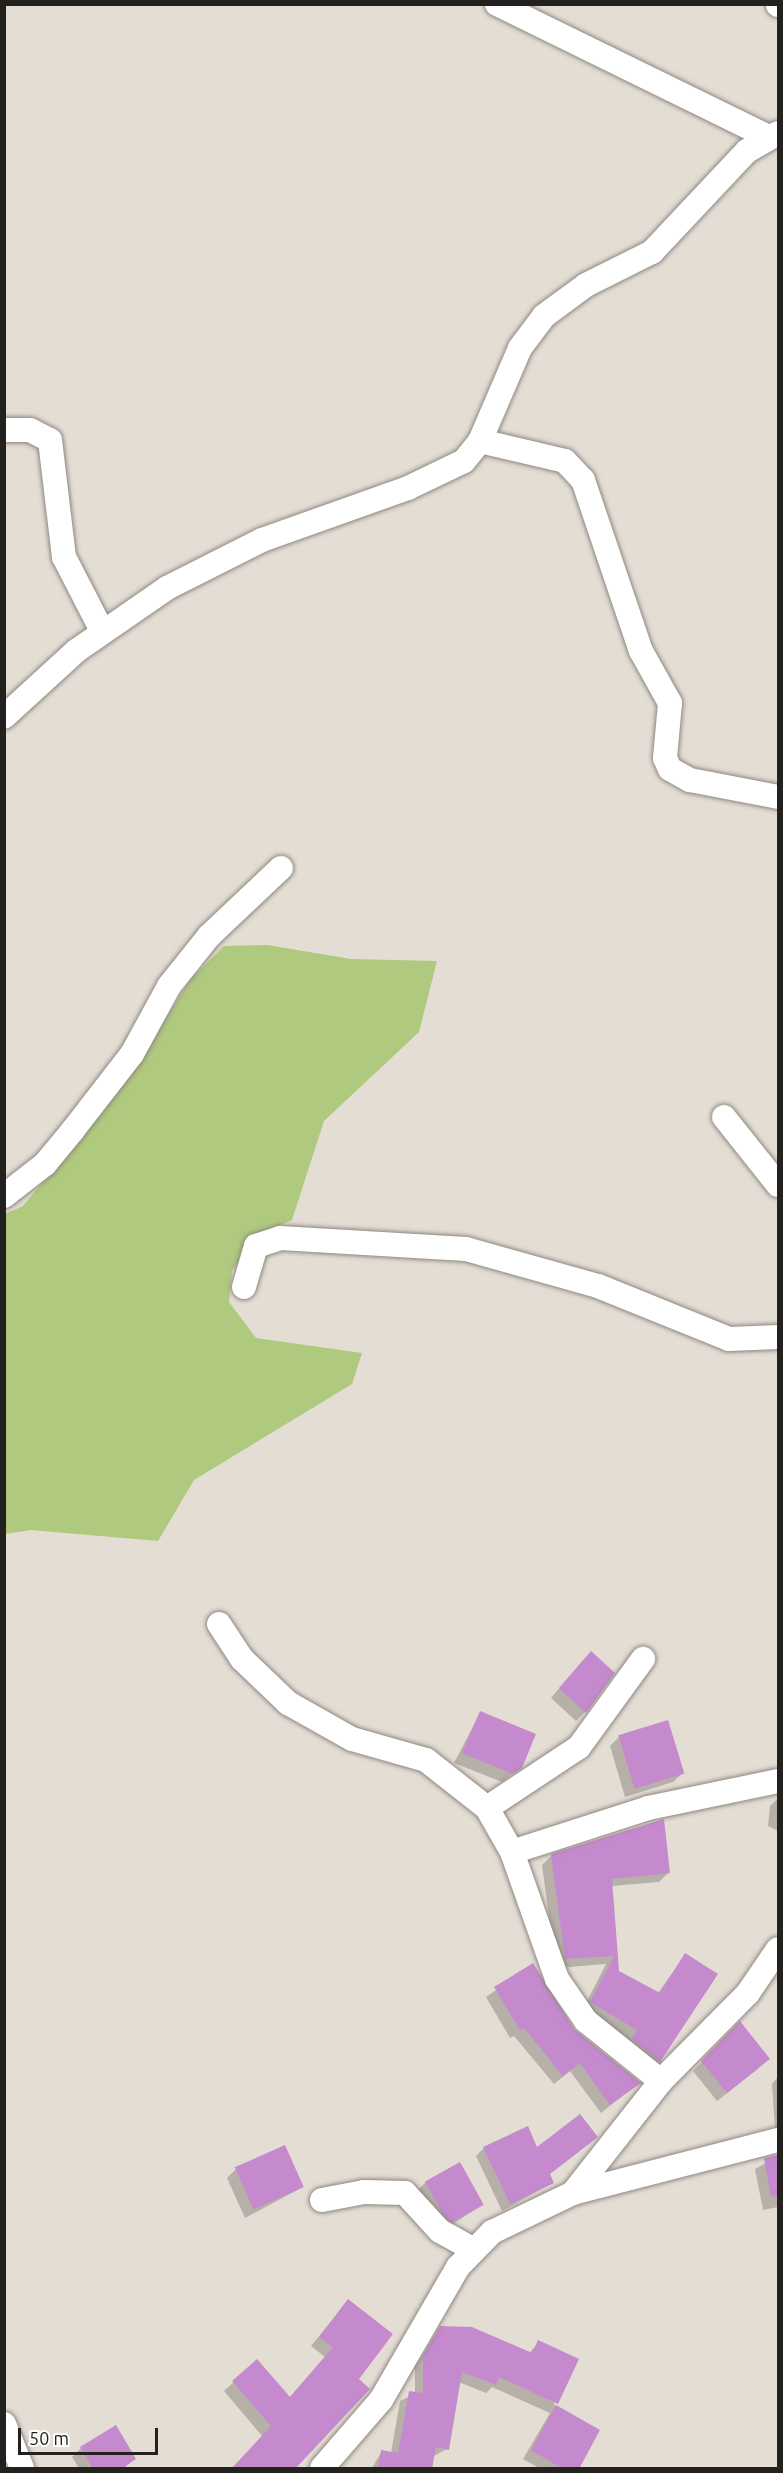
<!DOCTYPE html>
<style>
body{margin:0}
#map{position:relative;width:783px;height:2473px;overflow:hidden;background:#e4ddd4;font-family:Ubuntu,sans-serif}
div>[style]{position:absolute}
.green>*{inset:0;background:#afc97e}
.shadow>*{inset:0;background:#0003}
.building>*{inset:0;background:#c589cd;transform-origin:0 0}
.roads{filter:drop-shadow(0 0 2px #8e8880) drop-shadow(0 0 2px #8e8880)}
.minor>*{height:24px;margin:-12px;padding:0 12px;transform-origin:12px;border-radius:12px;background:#fff}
span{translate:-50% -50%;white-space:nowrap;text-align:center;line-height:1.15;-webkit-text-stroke:6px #fff;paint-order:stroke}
.frame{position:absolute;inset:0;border:6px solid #23211e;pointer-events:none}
.scale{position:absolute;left:18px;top:2428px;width:140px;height:27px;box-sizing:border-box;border:3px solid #23211e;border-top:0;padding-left:8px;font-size:18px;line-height:21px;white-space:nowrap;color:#23211e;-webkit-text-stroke:4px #fff;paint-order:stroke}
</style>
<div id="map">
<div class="green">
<i style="clip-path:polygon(267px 945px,351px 959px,437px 961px,419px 1032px,324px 1121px,292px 1220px,256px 1235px,232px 1271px,229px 1302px,256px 1338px,362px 1353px,352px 1384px,194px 1480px,158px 1541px,31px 1530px,5px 1534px,5px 1214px,23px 1206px,126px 1082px,190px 980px,224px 946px)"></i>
</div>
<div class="shadow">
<i style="clip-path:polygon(582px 1662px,585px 1712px,576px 1721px,551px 1698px)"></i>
<i style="clip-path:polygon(480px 1713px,520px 1767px,502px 1782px,454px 1763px)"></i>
<i style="clip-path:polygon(619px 1737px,683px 1773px,673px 1782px,625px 1797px,610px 1746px)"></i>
<i style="clip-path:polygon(778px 1798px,778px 1831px,768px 1826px,770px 1806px)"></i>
<i style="clip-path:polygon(551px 1856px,669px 1872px,659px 1882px,611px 1886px,617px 1972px,658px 1993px,685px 1955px,659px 2061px,650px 2070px,624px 2049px,629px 2040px,582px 2011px,606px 1964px,556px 1968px,542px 1865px)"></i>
<i style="clip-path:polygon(533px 1965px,573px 2030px,638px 2083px,601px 2113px,570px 2071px,554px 2084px,514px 2036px,510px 2038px,486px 1997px)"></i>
<i style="clip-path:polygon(740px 2024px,759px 2068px,717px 2101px,693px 2071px)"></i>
<i style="clip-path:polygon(778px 2077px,778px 2129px,775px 2129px,772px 2084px)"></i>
<i style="clip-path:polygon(484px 2148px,548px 2175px,552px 2183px,502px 2211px,476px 2156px)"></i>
<i style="clip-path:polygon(778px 2156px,778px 2207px,763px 2210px,755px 2169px)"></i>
<i style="clip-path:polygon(236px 2169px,303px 2187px,245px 2218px,227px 2178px)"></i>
<i style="clip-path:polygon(426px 2182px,482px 2205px,444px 2230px,417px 2191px)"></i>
<i style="clip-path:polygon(348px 2301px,391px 2335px,263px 2437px,224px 2391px,257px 2361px,289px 2398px,325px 2357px,311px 2346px)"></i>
<i style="clip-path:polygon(441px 2328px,529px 2353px,539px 2342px,555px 2406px,598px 2430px,577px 2468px,539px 2468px,523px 2459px,550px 2413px,492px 2387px,486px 2393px,459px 2382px,447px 2449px,432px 2457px,430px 2468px,372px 2468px,382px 2451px,391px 2453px,400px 2401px,415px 2394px,415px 2366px)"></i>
<i style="clip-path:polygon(81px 2448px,134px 2459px,124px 2468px,79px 2468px,72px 2457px)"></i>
</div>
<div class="building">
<i style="clip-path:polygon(591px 1651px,615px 1673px,586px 1713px,559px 1688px)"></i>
<i style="clip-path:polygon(480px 1711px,536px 1734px,522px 1768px,513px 1774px,462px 1753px)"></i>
<i style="left:668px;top:1720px;width:56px;height:52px;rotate:73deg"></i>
<i style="clip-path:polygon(664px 1819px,670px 1873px,612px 1879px,619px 1971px,660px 1993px,685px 1953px,718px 1974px,660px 2062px,632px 2039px,637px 2030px,590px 2002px,614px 1956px,565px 1959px,551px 1854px)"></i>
<i style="clip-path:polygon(533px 1963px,574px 2029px,641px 2083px,610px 2105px,580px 2063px,563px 2076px,524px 2028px,520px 2030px,494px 1987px)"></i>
<i style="clip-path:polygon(740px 2021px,770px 2059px,727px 2093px,701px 2061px)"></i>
<i style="clip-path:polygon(580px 2114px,598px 2137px,550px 2174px,554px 2183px,510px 2204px,483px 2147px,528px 2126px,537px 2147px)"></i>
<i style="left:285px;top:2145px;width:46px;height:55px;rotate:66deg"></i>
<i style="clip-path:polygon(778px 2155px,778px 2196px,771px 2197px,764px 2158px)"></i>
<i style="left:460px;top:2162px;width:49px;height:40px;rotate:61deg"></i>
<i style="clip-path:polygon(348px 2299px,393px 2334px,359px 2379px,370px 2389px,295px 2469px,231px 2469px,271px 2426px,232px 2381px,257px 2359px,290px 2397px,333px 2347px,319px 2337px)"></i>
<i style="clip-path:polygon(440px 2326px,472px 2327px,532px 2353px,538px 2340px,579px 2359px,558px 2404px,499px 2377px,496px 2385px,462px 2372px,449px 2450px,436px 2447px,432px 2469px,378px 2469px,381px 2450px,398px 2453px,409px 2391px,423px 2393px,423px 2355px)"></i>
<i style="clip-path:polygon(556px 2405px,600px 2430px,579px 2469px,563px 2469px,531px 2450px)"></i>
<i style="clip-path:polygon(116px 2425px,136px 2459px,121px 2469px,93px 2469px,80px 2447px)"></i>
</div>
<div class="roads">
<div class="minor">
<i style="left:497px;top:4px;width:302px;rotate:26.1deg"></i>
<i style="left:778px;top:4px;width:1px;rotate:90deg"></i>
<i style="left:4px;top:430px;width:26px"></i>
<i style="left:30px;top:430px;width:22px;rotate:27deg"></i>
<i style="left:50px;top:440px;width:118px;rotate:83.2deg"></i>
<i style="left:64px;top:557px;width:83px;rotate:62.8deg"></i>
<i style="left:480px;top:441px;width:87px;rotate:13.2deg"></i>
<i style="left:565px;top:461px;width:26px;rotate:47deg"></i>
<i style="left:583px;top:480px;width:181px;rotate:71.3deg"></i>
<i style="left:641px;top:651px;width:60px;rotate:60.9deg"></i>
<i style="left:670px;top:703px;width:55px;rotate:95.2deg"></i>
<i style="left:665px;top:758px;width:12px;rotate:66deg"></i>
<i style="left:670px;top:769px;width:23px;rotate:29deg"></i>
<i style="left:690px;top:780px;width:90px;rotate:10.9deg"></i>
<i style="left:4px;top:717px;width:98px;rotate:-42.5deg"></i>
<i style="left:76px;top:651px;width:111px;rotate:-34.7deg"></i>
<i style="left:167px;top:588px;width:106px;rotate:-26.8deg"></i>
<i style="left:262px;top:540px;width:155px;rotate:-19.6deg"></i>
<i style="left:408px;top:488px;width:62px;rotate:-25.7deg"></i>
<i style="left:464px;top:461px;width:26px;rotate:-51deg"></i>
<i style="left:480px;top:441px;width:101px;rotate:-66.7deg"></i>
<i style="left:520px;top:348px;width:40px;rotate:-53deg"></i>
<i style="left:544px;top:316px;width:52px;rotate:-36.4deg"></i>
<i style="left:586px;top:285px;width:74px;rotate:-26.6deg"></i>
<i style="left:652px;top:252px;width:139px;rotate:-46.8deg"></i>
<i style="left:747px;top:151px;width:36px;rotate:-30deg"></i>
<i style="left:724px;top:1117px;width:87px;rotate:51.5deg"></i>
<i style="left:4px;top:1196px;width:52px;rotate:-38deg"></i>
<i style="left:45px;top:1164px;width:44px;rotate:-50.5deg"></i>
<i style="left:73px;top:1130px;width:96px;rotate:-52.2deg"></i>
<i style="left:132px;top:1054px;width:77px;rotate:-61.4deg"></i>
<i style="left:169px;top:986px;width:64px;rotate:-51.3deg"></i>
<i style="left:209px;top:936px;width:99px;rotate:-43.4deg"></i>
<i style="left:244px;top:1287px;width:43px;rotate:-73.7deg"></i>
<i style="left:256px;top:1246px;width:25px;rotate:-18deg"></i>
<i style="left:280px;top:1238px;width:186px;rotate:3.4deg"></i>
<i style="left:466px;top:1249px;width:137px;rotate:15.7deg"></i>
<i style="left:598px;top:1286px;width:141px;rotate:22deg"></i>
<i style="left:729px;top:1339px;width:49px;rotate:-2.3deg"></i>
<i style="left:219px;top:1624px;width:42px;rotate:56.7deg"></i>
<i style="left:242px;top:1659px;width:64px;rotate:43.7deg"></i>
<i style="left:288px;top:1703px;width:73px;rotate:29.4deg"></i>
<i style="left:352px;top:1739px;width:77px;rotate:15.8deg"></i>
<i style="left:426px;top:1760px;width:78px;rotate:38.2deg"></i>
<i style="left:487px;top:1808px;width:51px;rotate:60.4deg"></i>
<i style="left:512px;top:1852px;width:135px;rotate:70.5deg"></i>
<i style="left:557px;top:1979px;width:51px;rotate:55.4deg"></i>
<i style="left:586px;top:2021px;width:96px;rotate:38.7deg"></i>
<i style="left:487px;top:1808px;width:110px;rotate:-33.5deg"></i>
<i style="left:579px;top:1747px;width:109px;rotate:-54deg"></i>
<i style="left:512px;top:1852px;width:143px;rotate:-17.9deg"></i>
<i style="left:648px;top:1808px;width:133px;rotate:-11.7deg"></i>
<i style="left:573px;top:2193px;width:142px;rotate:-51.8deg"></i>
<i style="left:661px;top:2081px;width:124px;rotate:-45.3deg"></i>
<i style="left:748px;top:1993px;width:53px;rotate:-55.7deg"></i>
<i style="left:322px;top:2200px;width:43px;rotate:-10.8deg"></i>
<i style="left:364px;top:2192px;width:41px;rotate:1.4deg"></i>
<i style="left:405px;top:2193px;width:52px;rotate:47.4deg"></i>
<i style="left:440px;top:2231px;width:37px;rotate:29deg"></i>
<i style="left:4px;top:2424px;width:48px;rotate:67.8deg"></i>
<i style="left:322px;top:2468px;width:90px;rotate:-49.1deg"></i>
<i style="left:381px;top:2400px;width:154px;rotate:-59.9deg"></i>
<i style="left:458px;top:2267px;width:49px;rotate:-45.8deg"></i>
<i style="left:492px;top:2232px;width:90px;rotate:-25.7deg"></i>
<i style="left:573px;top:2193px;width:212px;rotate:-14.5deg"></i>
</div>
</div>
<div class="frame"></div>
<div class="scale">50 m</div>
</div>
